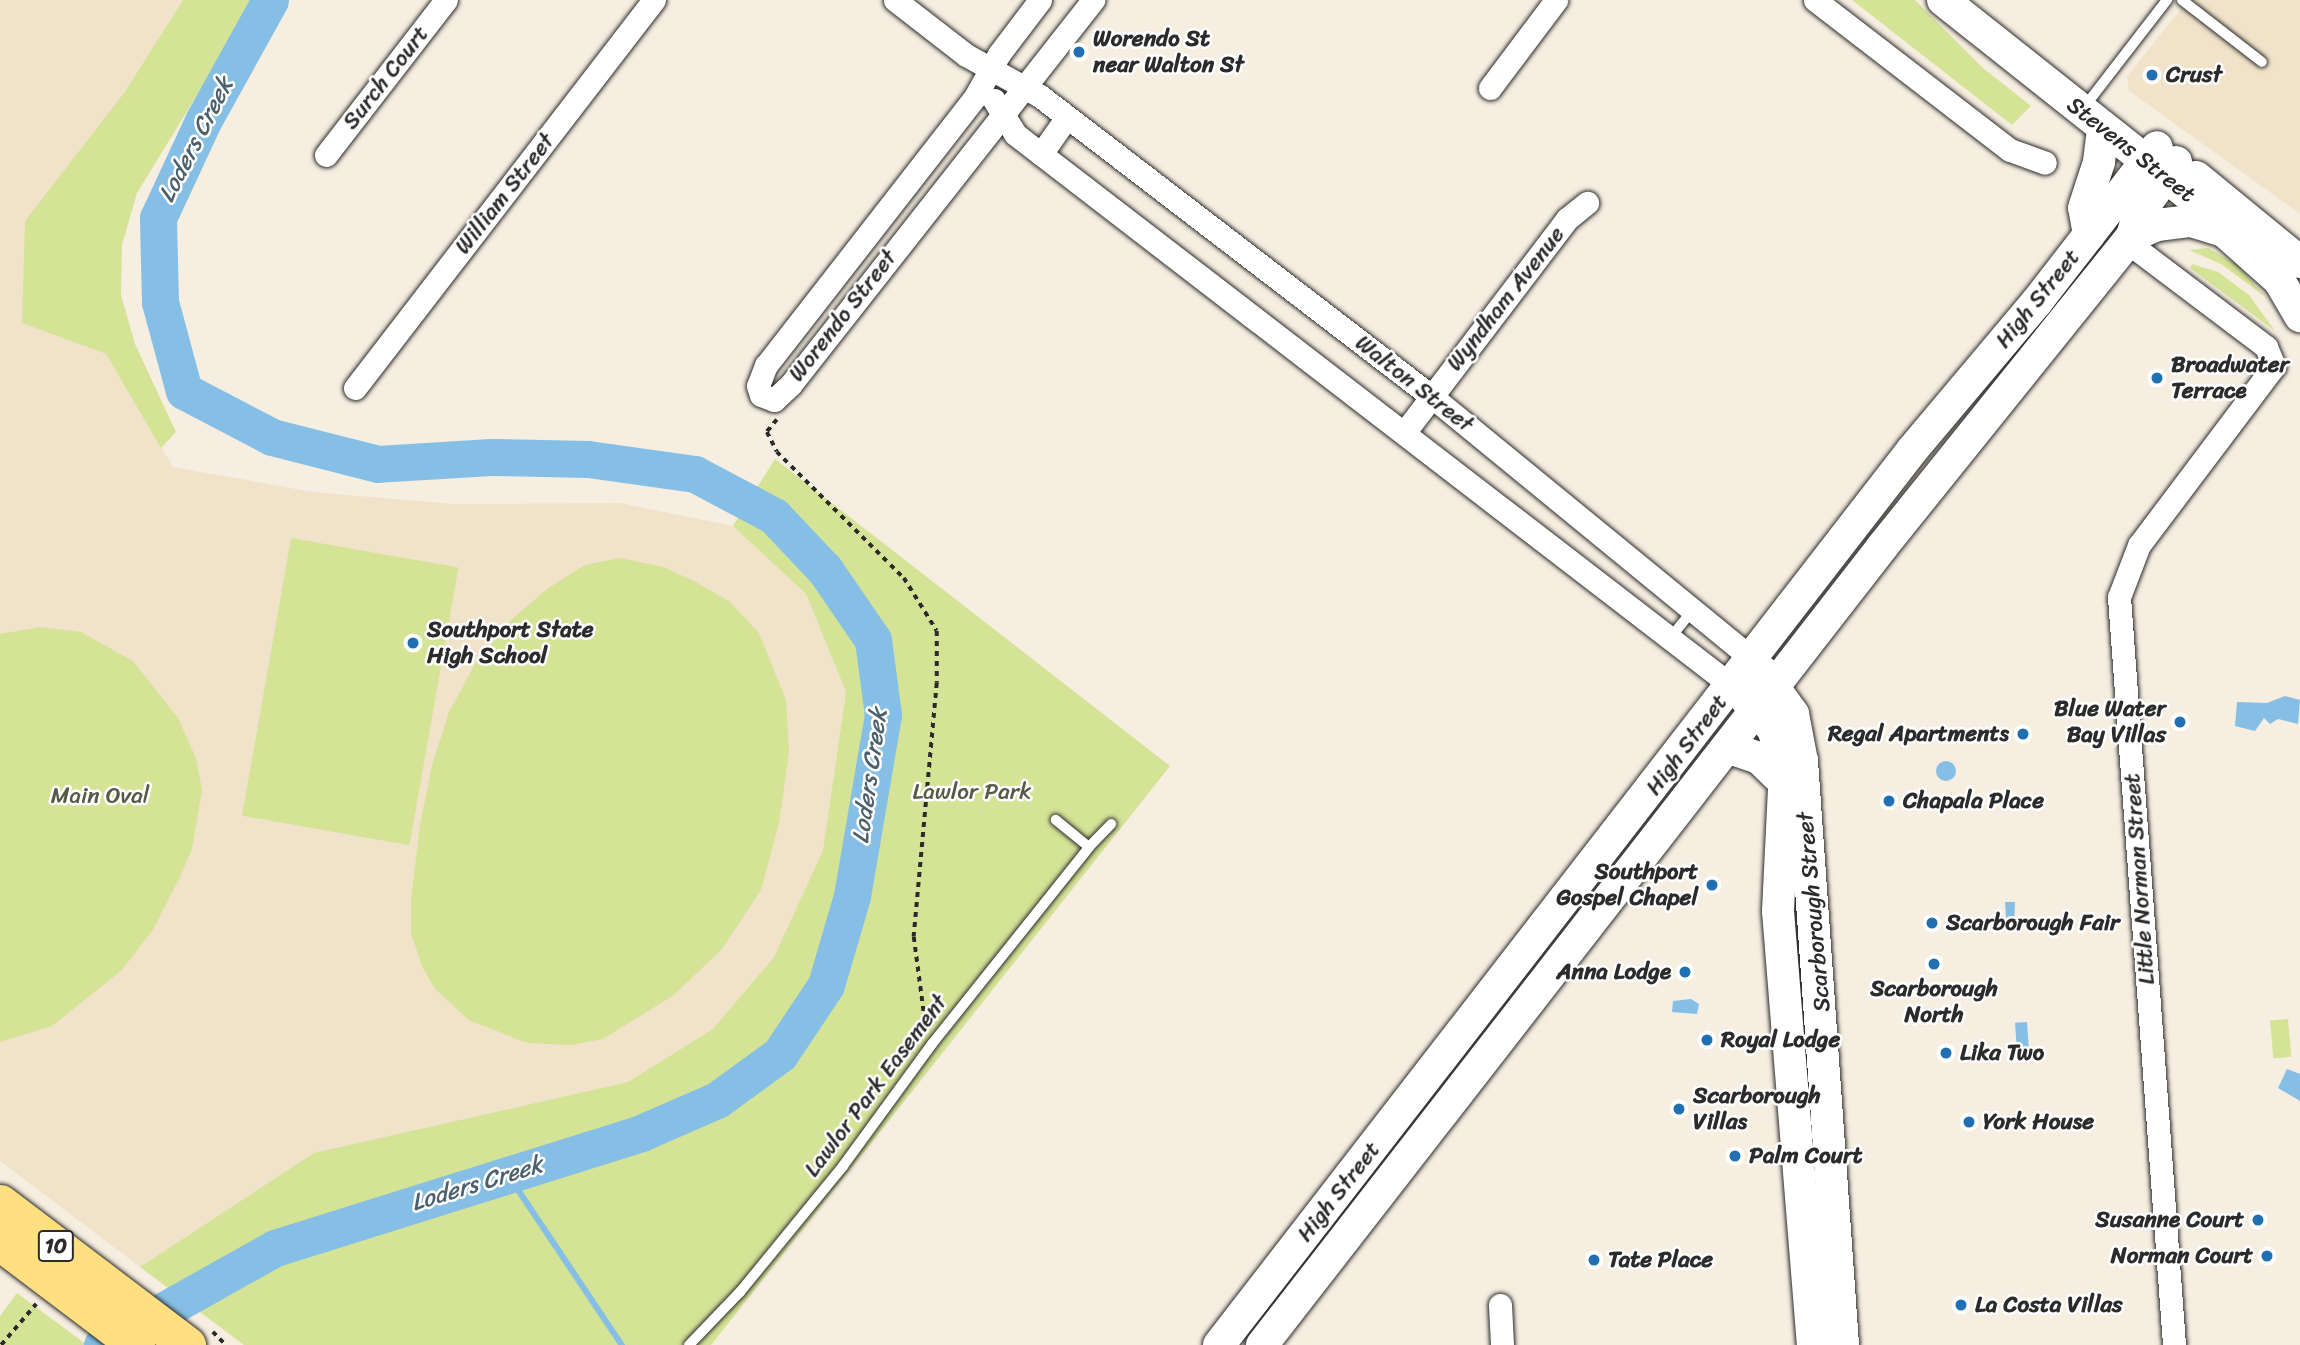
<!DOCTYPE html>
<style>
body{margin:0}
#map{position:relative;width:2300px;height:1345px;overflow:hidden;background:#f6eee0;font-family:Sriracha,sans-serif}
div>[style]{position:absolute}
.built>*{inset:0;background:#f0e3ca}
.green>*{inset:0;background:#d4e396;transform-origin:0 0}
.water>*{inset:0;background:#86bfe5;transform-origin:0 0}
.round{border-radius:50%}
.stream>*{height:6px;margin:-3px;padding:0 3px;transform-origin:3px;border-radius:3px;background:#86bfe5}
.river>*{height:37px;margin:-18.5px;padding:0 18.5px;transform-origin:18.5px;border-radius:18.5px;background:#86bfe5}
.path>*{height:3.5px;margin-top:-1.75px;transform-origin:0;background:repeating-linear-gradient(90deg,#2b2b2b 0 5px,transparent 0 10px)}
.roads{filter:drop-shadow(0 0 2px #2b2b2b) drop-shadow(0 0 2px #2b2b2b)}
.service>*{height:10px;margin:-5px;padding:0 5px;transform-origin:5px;border-radius:5px;background:#fff}
.minor>*{height:23px;margin:-11.5px;padding:0 11.5px;transform-origin:11.5px;border-radius:11.5px;background:#fff}
.secondary>*{height:32px;margin:-16px;padding:0 16px;transform-origin:16px;border-radius:16px;background:#fff}
.trunk>*{height:37px;margin:-18.5px;padding:0 18.5px;transform-origin:18.5px;border-radius:18.5px;background:#ffdf80}
.dots>*{width:19px;height:19px;translate:-50% -50%;box-sizing:border-box;border:4px solid #fff;border-radius:50%}
span{translate:-50% -50%;white-space:nowrap;text-align:center;line-height:1.15;-webkit-text-stroke:5px #fff;paint-order:stroke}
.shield-label span{padding:2px 5px;background:#fff;border:2px solid;border-radius:5px;-webkit-text-stroke-width:0}
.shield-label{font-size:21px;color:#2b2b2b;font-weight:700}
.poi-label{font-size:23px;color:#2b2b2b;font-weight:700}
.left{translate:0 -50%;text-align:left}
.right{translate:-100% -50%;text-align:right}
.street-label{font-size:23px;color:#2b2b2b}
.park-label{font-size:23px;color:#555946}
.water-label{font-size:24px;color:#4b5f6c;font-style:italic}
</style>
<div id="map">
<div class="built">
<i style="clip-path:polygon(0 0,183px 0,124px 93px,22px 323px,106px 354px,173px 467px,313px 492px,453px 504px,620px 503px,733px 526px,806px 594px,846px 692px,823px 850px,774px 957px,713px 1029px,628px 1082px,314px 1154px,140px 1267px,0 1161px)"></i>
<i style="clip-path:polygon(2188px 0,2300px 0,2300px 214px,2129px 91px,2127px 76px)"></i>
</div>
<div class="green">
<i style="clip-path:polygon(183px 0,255px 0,137px 193px,122px 245px,121px 295px,135px 344px,176px 432px,161px 448px,106px 354px,22px 323px,25px 221px,124px 93px)"></i>
<i style="clip-path:polygon(1852px 0,1915px 0,1983px 68px,2031px 106px,2012px 125px)"></i>
<i style="clip-path:polygon(2208px 248px,2236px 264px,2267px 298px,2221px 264px,2189px 250px)"></i>
<i style="clip-path:polygon(2192px 264px,2218px 272px,2249px 295px,2275px 331px,2190px 268px)"></i>
<i style="clip-path:polygon(775px 459px,1170px 766px,711px 1345px,244px 1345px,140px 1267px,314px 1153px,628px 1082px,713px 1029px,774px 957px,823px 850px,846px 692px,806px 594px,733px 526px)"></i>
<i style="left:291px;top:538px;width:170px;height:282px;rotate:10deg"></i>
<i style="clip-path:polygon(620px 558px,663px 567px,694px 581px,730px 602px,759px 633px,786px 700px,789px 753px,779px 823px,761px 890px,722px 949px,674px 995px,603px 1039px,571px 1045px,527px 1043px,469px 1020px,435px 989px,422px 966px,411px 934px,411px 899px,420px 825px,432px 765px,449px 712px,475px 664px,511px 620px,547px 589px,585px 565px)"></i>
<i style="clip-path:polygon(40px 627px,81px 632px,133px 661px,178px 718px,196px 758px,202px 790px,192px 849px,179px 879px,154px 928px,122px 970px,52px 1026px,0 1042px,0 634px)"></i>
<i style="left:2288px;top:1019px;width:38px;height:18px;rotate:85deg"></i>
<i style="clip-path:polygon(17px 1293px,87px 1345px,0 1345px,0 1316px)"></i>
</div>
<div class="water">
<i style="clip-path:polygon(2285px 696px,2300px 700px,2298px 724px,2278px 719px,2270px 724px,2264px 718px,2255px 731px,2235px 726px,2237px 702px,2267px 703px)"></i>
<i class="round" style="left:1936px;top:761px;width:20px;height:20px"></i>
<i style="clip-path:polygon(2005px 902px,2015px 902px,2014px 932px,2007px 932px)"></i>
<i style="clip-path:polygon(1691px 999px,1699px 1004px,1697px 1014px,1672px 1012px,1673px 1001px)"></i>
<i style="left:2027px;top:1022px;width:30px;height:12px;rotate:86deg"></i>
<i style="clip-path:polygon(2287px 1069px,2300px 1074px,2300px 1101px,2278px 1088px)"></i>
</div>
<div class="stream">
<i style="left:508px;top:1175px;width:205px;rotate:56.2deg"></i>
</div>
<div class="river">
<i style="left:102px;top:1345px;width:198px;rotate:-29.3deg"></i>
<i style="left:275px;top:1248px;width:384px;rotate:-17.4deg"></i>
<i style="left:641px;top:1133px;width:83px;rotate:-23.5deg"></i>
<i style="left:717px;top:1100px;width:78px;rotate:-36.1deg"></i>
<i style="left:780px;top:1054px;width:83px;rotate:-56.3deg"></i>
<i style="left:826px;top:985px;width:93px;rotate:-73.7deg"></i>
<i style="left:852px;top:896px;width:184px;rotate:-80.3deg"></i>
<i style="left:883px;top:715px;width:76px;rotate:-97.6deg"></i>
<i style="left:873px;top:640px;width:85px;rotate:-124.4deg"></i>
<i style="left:825px;top:570px;width:74px;rotate:-133.4deg"></i>
<i style="left:774px;top:516px;width:89px;rotate:-152deg"></i>
<i style="left:695px;top:474px;width:108px;rotate:-172deg"></i>
<i style="left:588px;top:459px;width:97px;rotate:-178.8deg"></i>
<i style="left:491px;top:457px;width:113px;rotate:176.5deg"></i>
<i style="left:378px;top:464px;width:109px;rotate:-165.7deg"></i>
<i style="left:272px;top:437px;width:99px;rotate:-152.4deg"></i>
<i style="left:184px;top:391px;width:92px;rotate:-105.1deg"></i>
<i style="left:160px;top:302px;width:84px;rotate:-91.4deg"></i>
<i style="left:158px;top:218px;width:107px;rotate:-65.1deg"></i>
<i style="left:203px;top:121px;width:138px;rotate:-61deg"></i>
</div>
<div class="path">
<i style="left:777px;top:420px;width:16px;rotate:130deg"></i>
<i style="left:767px;top:432px;width:22px;rotate:63deg"></i>
<i style="left:777px;top:452px;width:179px;rotate:44.8deg"></i>
<i style="left:904px;top:578px;width:62px;rotate:58.1deg"></i>
<i style="left:937px;top:631px;width:52px;rotate:90deg"></i>
<i style="left:937px;top:683px;width:255px;rotate:95.2deg"></i>
<i style="left:914px;top:937px;width:92px;rotate:82.5deg"></i>
<i style="left:213px;top:1332px;width:18px;rotate:45deg"></i>
<i style="left:1px;top:1345px;width:54px;rotate:-49.5deg"></i>
</div>
<div class="roads">
<div class="service">
<i style="left:2182px;top:0;width:101px;rotate:37.8deg"></i>
<i style="left:2092px;top:97px;width:123px;rotate:-52.3deg"></i>
<i style="left:1671px;top:637px;width:36px;rotate:-51deg"></i>
<i style="left:1089px;top:847px;width:32px;rotate:-46deg"></i>
<i style="left:689px;top:1345px;width:74px;rotate:-46.1deg"></i>
<i style="left:740px;top:1292px;width:163px;rotate:-50.7deg"></i>
<i style="left:843px;top:1166px;width:151px;rotate:-53.9deg"></i>
<i style="left:932px;top:1044px;width:252px;rotate:-51.4deg"></i>
<i style="left:1089px;top:847px;width:43px;rotate:-140.7deg"></i>
</div>
<div class="minor">
<i style="left:895px;top:0;width:90px;rotate:37.8deg"></i>
<i style="left:966px;top:55px;width:85px;rotate:29deg"></i>
<i style="left:1040px;top:96px;width:493px;rotate:37.5deg"></i>
<i style="left:1431px;top:396px;width:416px;rotate:39.3deg"></i>
<i style="left:1040px;top:0;width:68px;rotate:127.2deg"></i>
<i style="left:999px;top:54px;width:49px;rotate:119.2deg"></i>
<i style="left:975px;top:97px;width:340px;rotate:127.9deg"></i>
<i style="left:766px;top:365px;width:22px;rotate:111deg"></i>
<i style="left:758px;top:386px;width:9px;rotate:72deg"></i>
<i style="left:761px;top:395px;width:14px;rotate:21deg"></i>
<i style="left:774px;top:400px;width:23px;rotate:-43deg"></i>
<i style="left:791px;top:384px;width:489px;rotate:-51.8deg"></i>
<i style="left:1815px;top:0;width:246px;rotate:37.6deg"></i>
<i style="left:2010px;top:150px;width:37px;rotate:20deg"></i>
<i style="left:1490px;top:88px;width:110px;rotate:-53.1deg"></i>
<i style="left:994px;top:100px;width:40px;rotate:58deg"></i>
<i style="left:1015px;top:134px;width:905px;rotate:37.59deg"></i>
<i style="left:1041px;top:154px;width:45px;rotate:-54.9deg"></i>
<i style="left:326px;top:155px;width:196px;rotate:-52.3deg"></i>
<i style="left:2126px;top:241px;width:176px;rotate:37.1deg"></i>
<i style="left:2266px;top:347px;width:21px;rotate:67deg"></i>
<i style="left:2274px;top:366px;width:224px;rotate:127deg"></i>
<i style="left:2139px;top:545px;width:56px;rotate:111deg"></i>
<i style="left:2119px;top:597px;width:750px;rotate:85.79deg"></i>
<i style="left:355px;top:388px;width:490px;rotate:-52.4deg"></i>
<i style="left:1404px;top:433px;width:269px;rotate:-52.7deg"></i>
<i style="left:1567px;top:219px;width:26px;rotate:-39deg"></i>
<i style="left:1500px;top:1305px;width:40px;rotate:87.1deg"></i>
</div>
<div class="secondary">
<i style="left:1943px;top:0;width:333px;rotate:38.4deg"></i>
<i style="left:2204px;top:207px;width:31px;rotate:50deg"></i>
<i style="left:2224px;top:231px;width:74px;rotate:41.7deg"></i>
<i style="left:2279px;top:280px;width:42px;rotate:59.7deg"></i>
<i style="left:2196px;top:177px;width:134px;rotate:39.3deg"></i>
<i style="left:2089px;top:235px;width:27px;rotate:-100deg"></i>
<i style="left:2084px;top:208px;width:48px;rotate:-71.9deg"></i>
<i style="left:2099px;top:162px;width:34px;rotate:-83deg"></i>
<i style="left:2132px;top:236px;width:27px;rotate:-24deg"></i>
<i style="left:2157px;top:225px;width:34px;rotate:-7deg"></i>
<i style="left:2191px;top:221px;width:34px;rotate:17deg"></i>
<i style="left:1763px;top:672px;width:52px;rotate:54.5deg"></i>
<i style="left:1793px;top:714px;width:48px;rotate:79.2deg"></i>
<i style="left:1802px;top:761px;width:585px;rotate:85.98deg"></i>
<i style="left:1744px;top:697px;width:43px;rotate:47.8deg"></i>
<i style="left:1773px;top:729px;width:41px;rotate:72.9deg"></i>
<i style="left:1785px;top:768px;width:143px;rotate:92.8deg"></i>
<i style="left:1778px;top:911px;width:435px;rotate:85.4deg"></i>
<i style="left:1727px;top:747px;width:34px;rotate:19deg"></i>
<i style="left:1759px;top:758px;width:37px;rotate:44deg"></i>
<i style="left:1219px;top:1345px;width:1133px;rotate:-52.24deg"></i>
<i style="left:1913px;top:449px;width:191px;rotate:-49.9deg"></i>
<i style="left:2036px;top:303px;width:197px;rotate:-52.2deg"></i>
<i style="left:1262px;top:1345px;width:1011px;rotate:-52.15deg"></i>
<i style="left:1882px;top:547px;width:399px;rotate:-51.2deg"></i>
<i style="left:2132px;top:236px;width:24px;rotate:-73deg"></i>
<i style="left:2139px;top:213px;width:63px;rotate:-54deg"></i>
</div>
<div class="trunk">
<i style="left:0;top:1203px;width:235px;rotate:37.2deg"></i>
<i style="left:0;top:1242px;width:171px;rotate:37.1deg"></i>
</div>
</div>
<div class="dots">
<i style="left:1079px;top:52px;background:#1f6fb2"></i>
<i style="left:2152px;top:75px;background:#1f6fb2"></i>
<i style="left:2157px;top:378px;background:#1f6fb2"></i>
<i style="left:413px;top:643px;background:#1f6fb2"></i>
<i style="left:2180px;top:722px;background:#1f6fb2"></i>
<i style="left:2023px;top:734px;background:#1f6fb2"></i>
<i style="left:1889px;top:801px;background:#1f6fb2"></i>
<i style="left:1712px;top:885px;background:#1f6fb2"></i>
<i style="left:1932px;top:923px;background:#1f6fb2"></i>
<i style="left:1934px;top:964px;background:#1f6fb2"></i>
<i style="left:1685px;top:972px;background:#1f6fb2"></i>
<i style="left:1707px;top:1040px;background:#1f6fb2"></i>
<i style="left:1946px;top:1053px;background:#1f6fb2"></i>
<i style="left:1679px;top:1109px;background:#1f6fb2"></i>
<i style="left:1969px;top:1122px;background:#1f6fb2"></i>
<i style="left:1735px;top:1156px;background:#1f6fb2"></i>
<i style="left:2258px;top:1220px;background:#1f6fb2"></i>
<i style="left:2267px;top:1256px;background:#1f6fb2"></i>
<i style="left:1594px;top:1260px;background:#1f6fb2"></i>
<i style="left:1961px;top:1305px;background:#1f6fb2"></i>
</div>
<div class="shield-label">
<span style="left:56px;top:1246px">10</span>
</div>
<div class="poi-label">
<span class="left" style="left:1093px;top:52px">Worendo St<br>near Walton St</span>
<span class="left" style="left:2166px;top:75px">Crust</span>
<span class="left" style="left:2171px;top:378px">Broadwater<br>Terrace</span>
<span class="left" style="left:427px;top:643px">Southport State<br>High School</span>
<span class="right" style="left:2166px;top:722px">Blue Water<br>Bay Villas</span>
<span class="right" style="left:2009px;top:734px">Regal Apartments</span>
<span class="left" style="left:1903px;top:801px">Chapala Place</span>
<span class="right" style="left:1698px;top:885px">Southport<br>Gospel Chapel</span>
<span class="left" style="left:1946px;top:923px">Scarborough Fair</span>
<span class="right" style="left:1671px;top:972px">Anna Lodge</span>
<span style="left:1934px;top:1002px">Scarborough<br>North</span>
<span class="left" style="left:1721px;top:1040px">Royal Lodge</span>
<span class="left" style="left:1960px;top:1053px">Lika Two</span>
<span class="left" style="left:1693px;top:1109px">Scarborough<br>Villas</span>
<span class="left" style="left:1983px;top:1122px">York House</span>
<span class="left" style="left:1749px;top:1156px">Palm Court</span>
<span class="right" style="left:2244px;top:1220px">Susanne Court</span>
<span class="right" style="left:2253px;top:1256px">Norman Court</span>
<span class="left" style="left:1608px;top:1260px">Tate Place</span>
<span class="left" style="left:1975px;top:1305px">La Costa Villas</span>
</div>
<div class="street-label">
<span style="left:386px;top:78px;rotate:-52deg">Surch Court</span>
<span style="left:2131px;top:150px;rotate:38deg">Stevens Street</span>
<span style="left:505px;top:194px;rotate:-52deg">William Street</span>
<span style="left:1506px;top:299px;rotate:-52deg">Wyndham Avenue</span>
<span style="left:2038px;top:299px;rotate:-51deg">High Street</span>
<span style="left:843px;top:316px;rotate:-52deg">Worendo Street</span>
<span style="left:1414px;top:384px;rotate:38deg">Walton Street</span>
<span style="left:1687px;top:745px;rotate:-53deg">High Street</span>
<span style="left:2140px;top:879px;rotate:-94deg">Little Norman Street</span>
<span style="left:1814px;top:912px;rotate:-95deg">Scarborough Street</span>
<span style="left:876px;top:1086px;rotate:-53deg">Lawlor Park Easement</span>
<span style="left:1339px;top:1192px;rotate:-52deg">High Street</span>
</div>
<div class="park-label">
<span style="left:972px;top:792px">Lawlor Park</span>
<span style="left:100px;top:796px">Main Oval</span>
</div>
<div class="water-label">
<span style="left:196px;top:140px;rotate:-63deg">Loders Creek</span>
<span style="left:870px;top:776px;rotate:-82deg">Loders Creek</span>
<span style="left:477px;top:1184px;rotate:-17deg">Loders Creek</span>
</div>
</div>
